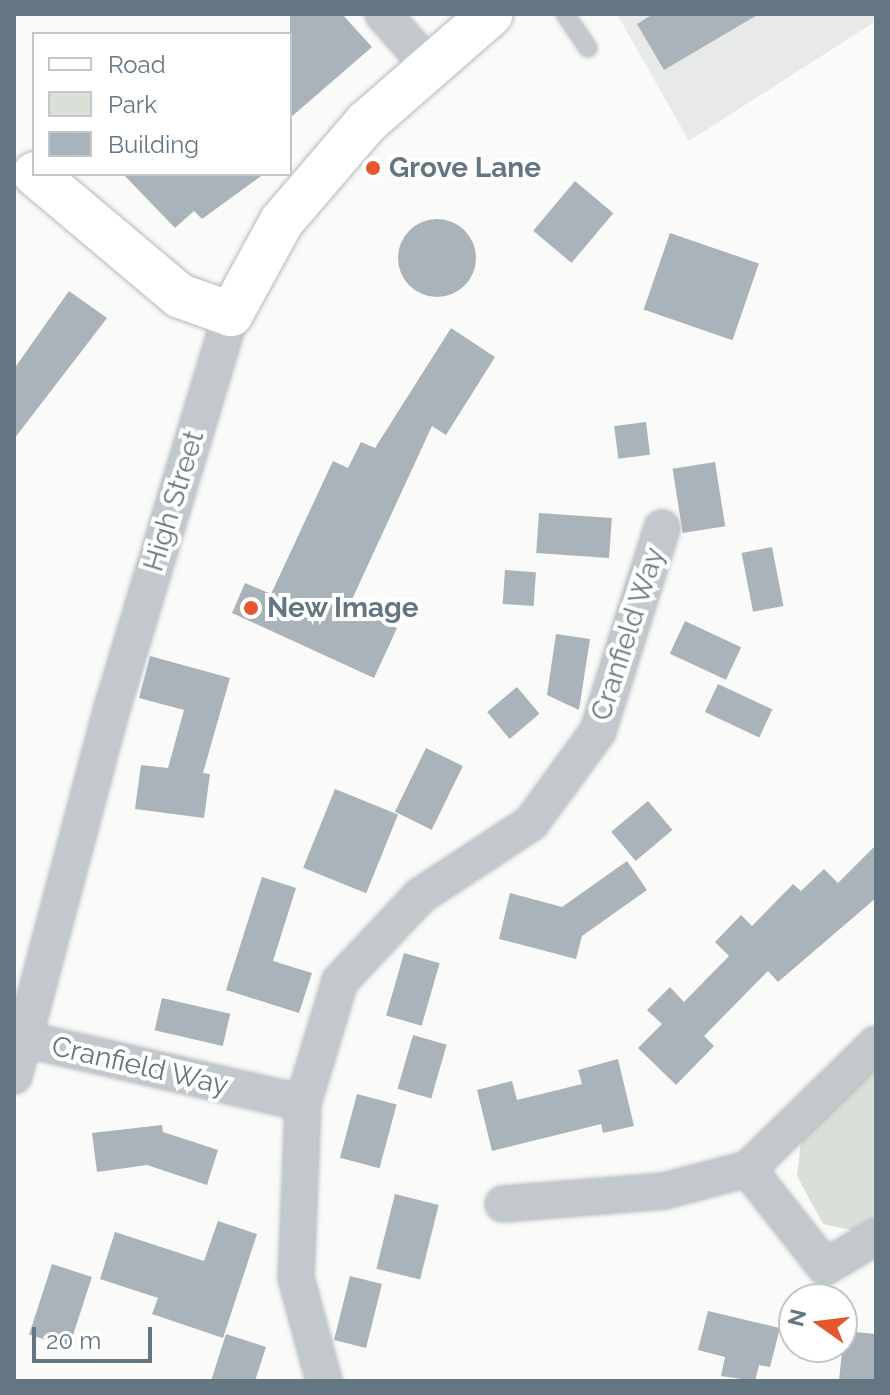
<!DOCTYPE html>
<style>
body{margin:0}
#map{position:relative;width:890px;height:1395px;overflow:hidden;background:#fafaf8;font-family:Raleway,sans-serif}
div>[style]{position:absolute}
.built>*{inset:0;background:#e8e9e9}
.green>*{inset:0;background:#dadfd7}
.building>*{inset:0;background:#aab3b9;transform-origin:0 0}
.round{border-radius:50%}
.roads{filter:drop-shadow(0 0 2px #b3babf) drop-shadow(0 0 2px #b3babf)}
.lane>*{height:16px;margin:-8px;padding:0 8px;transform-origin:8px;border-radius:8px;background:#c3c8cc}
.street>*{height:34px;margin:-17px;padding:0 17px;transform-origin:17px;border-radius:17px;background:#c3c8cc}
.secondary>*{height:44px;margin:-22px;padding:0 22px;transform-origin:22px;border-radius:22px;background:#fff}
.dots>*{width:22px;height:22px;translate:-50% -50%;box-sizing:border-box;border:4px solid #fff;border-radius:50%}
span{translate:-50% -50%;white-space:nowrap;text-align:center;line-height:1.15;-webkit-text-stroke:8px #fff;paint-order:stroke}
.poi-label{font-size:28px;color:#657683;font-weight:700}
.left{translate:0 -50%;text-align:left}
.street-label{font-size:28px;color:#657683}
.frame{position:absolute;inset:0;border:16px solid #657683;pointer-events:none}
.legend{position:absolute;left:32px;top:32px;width:260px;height:144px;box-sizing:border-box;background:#fff;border:2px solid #c1c8cd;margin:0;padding:10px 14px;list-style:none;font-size:24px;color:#657683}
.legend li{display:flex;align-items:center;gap:16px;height:40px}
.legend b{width:40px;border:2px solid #c1c8cd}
.north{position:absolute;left:778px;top:1283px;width:80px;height:80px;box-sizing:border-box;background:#fff;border:2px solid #c1c8cd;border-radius:50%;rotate:284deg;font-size:22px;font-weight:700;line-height:32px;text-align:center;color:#657683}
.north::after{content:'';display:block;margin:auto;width:28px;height:36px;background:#e4572e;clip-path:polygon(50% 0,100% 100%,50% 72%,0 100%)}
.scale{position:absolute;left:32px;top:1327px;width:120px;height:36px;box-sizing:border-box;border:4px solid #657683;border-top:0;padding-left:10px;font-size:24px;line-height:28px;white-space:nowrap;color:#657683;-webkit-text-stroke:6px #fff;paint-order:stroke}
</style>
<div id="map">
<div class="built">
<i style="clip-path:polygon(617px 14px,876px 14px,876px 21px,689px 141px)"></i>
</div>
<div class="green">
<i style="clip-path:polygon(876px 1059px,876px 1218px,855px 1231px,823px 1224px,797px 1176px,801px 1141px)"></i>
</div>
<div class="building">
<i style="clip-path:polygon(290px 14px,342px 14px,372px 47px,290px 118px)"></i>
<i style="clip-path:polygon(653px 14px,759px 14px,664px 70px,637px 24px)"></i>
<i style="clip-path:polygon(123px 174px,264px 174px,202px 219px,194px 211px,175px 228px)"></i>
<i style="left:575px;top:181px;width:50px;height:65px;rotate:40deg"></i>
<i class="round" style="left:398px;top:219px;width:78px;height:78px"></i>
<i style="left:670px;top:233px;width:94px;height:81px;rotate:19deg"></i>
<i style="clip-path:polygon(69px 291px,107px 318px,14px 439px,14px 369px)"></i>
<i style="clip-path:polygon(451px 328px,495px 357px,446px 435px,432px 426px,349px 606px,397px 628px,374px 678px,232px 613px,245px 583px,271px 594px,333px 461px,348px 468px,361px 442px,375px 448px)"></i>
<i style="left:646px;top:422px;width:33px;height:32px;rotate:83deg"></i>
<i style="left:715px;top:462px;width:65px;height:43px;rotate:81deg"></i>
<i style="left:539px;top:513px;width:73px;height:40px;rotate:4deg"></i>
<i style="left:772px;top:547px;width:60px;height:31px;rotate:79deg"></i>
<i style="left:505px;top:570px;width:31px;height:34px;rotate:4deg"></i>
<i style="left:685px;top:621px;width:62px;height:36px;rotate:25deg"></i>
<i style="clip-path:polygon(556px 634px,590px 639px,579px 710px,547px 695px)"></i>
<i style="clip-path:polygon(150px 656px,230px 678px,203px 773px,210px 774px,204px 818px,135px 809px,141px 765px,168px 768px,184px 710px,139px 698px)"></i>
<i style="left:718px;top:684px;width:60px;height:31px;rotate:25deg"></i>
<i style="left:517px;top:687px;width:35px;height:39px;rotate:50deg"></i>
<i style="left:426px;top:748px;width:41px;height:71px;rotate:26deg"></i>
<i style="left:335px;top:789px;width:68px;height:85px;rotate:22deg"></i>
<i style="left:648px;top:801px;width:38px;height:48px;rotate:50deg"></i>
<i style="clip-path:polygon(876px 845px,876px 898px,778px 982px,768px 971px,704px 1036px,714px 1046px,676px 1085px,638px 1048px,662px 1024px,647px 1010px,670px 987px,684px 1002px,729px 956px,715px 942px,741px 915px,752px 926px,793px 884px,801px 891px,824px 869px,838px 883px)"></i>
<i style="clip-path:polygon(627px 861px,647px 890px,582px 936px,576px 959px,499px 939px,510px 893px,562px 907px)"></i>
<i style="clip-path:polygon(262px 877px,296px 888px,273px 961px,312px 973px,299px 1013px,226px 990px)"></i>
<i style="left:404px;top:953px;width:37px;height:65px;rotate:16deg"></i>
<i style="left:162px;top:998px;width:70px;height:33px;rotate:13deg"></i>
<i style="left:413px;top:1035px;width:35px;height:56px;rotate:16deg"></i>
<i style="clip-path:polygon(618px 1059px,634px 1126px,603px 1133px,601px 1124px,492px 1151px,477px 1090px,512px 1081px,517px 1100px,582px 1084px,578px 1070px)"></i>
<i style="left:357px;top:1094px;width:41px;height:66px;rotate:15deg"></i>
<i style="clip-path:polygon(162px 1125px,163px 1132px,218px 1150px,207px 1185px,147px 1165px,97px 1172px,92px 1133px)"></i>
<i style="left:395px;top:1194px;width:45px;height:77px;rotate:14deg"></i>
<i style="clip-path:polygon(218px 1221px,257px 1234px,223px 1338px,152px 1314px,158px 1298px,100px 1279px,115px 1232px,204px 1261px)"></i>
<i style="left:52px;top:1264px;width:42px;height:74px;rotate:18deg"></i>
<i style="left:350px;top:1276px;width:33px;height:66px;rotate:14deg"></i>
<i style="clip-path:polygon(708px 1311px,780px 1328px,770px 1367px,759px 1365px,755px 1381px,721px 1376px,725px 1357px,698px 1350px)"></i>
<i style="clip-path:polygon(844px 1331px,876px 1334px,876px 1381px,839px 1381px)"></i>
<i style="clip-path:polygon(226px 1334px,266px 1347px,255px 1381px,211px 1381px)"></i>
</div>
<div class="roads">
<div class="lane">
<i style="left:565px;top:14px;width:41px;rotate:55.9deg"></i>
</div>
<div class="street">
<i style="left:383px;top:14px;width:69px;rotate:48.5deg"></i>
<i style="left:24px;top:1039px;width:286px;rotate:12.9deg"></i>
<i style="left:14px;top:1076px;width:384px;rotate:-75.1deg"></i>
<i style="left:113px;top:705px;width:408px;rotate:-73.2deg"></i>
<i style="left:748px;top:1169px;width:125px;rotate:51.8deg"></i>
<i style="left:825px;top:1267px;width:59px;rotate:-30.5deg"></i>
<i style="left:503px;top:1204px;width:162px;rotate:-4.6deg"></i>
<i style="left:664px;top:1191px;width:87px;rotate:-14.7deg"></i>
<i style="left:748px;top:1169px;width:179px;rotate:-44.3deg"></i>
<i style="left:324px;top:1381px;width:107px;rotate:-105.2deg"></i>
<i style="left:296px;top:1278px;width:175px;rotate:-87.7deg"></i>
<i style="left:303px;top:1103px;width:127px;rotate:-73.1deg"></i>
<i style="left:340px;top:981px;width:117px;rotate:-46.7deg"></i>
<i style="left:420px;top:896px;width:133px;rotate:-33.3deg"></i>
<i style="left:531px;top:823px;width:114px;rotate:-53.9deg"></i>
<i style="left:598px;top:731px;width:213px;rotate:-72.5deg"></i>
</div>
<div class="secondary">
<i style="left:35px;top:174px;width:189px;rotate:40.1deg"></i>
<i style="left:180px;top:296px;width:54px;rotate:19.4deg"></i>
<i style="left:231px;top:314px;width:106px;rotate:-61.3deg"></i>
<i style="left:282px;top:221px;width:130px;rotate:-49.4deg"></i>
<i style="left:367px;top:122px;width:164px;rotate:-41.1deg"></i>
</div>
</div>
<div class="dots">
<i style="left:373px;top:168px;background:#e4572e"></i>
<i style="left:251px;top:608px;background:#e4572e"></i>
</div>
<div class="poi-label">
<span class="left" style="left:389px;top:168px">Grove Lane</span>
<span class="left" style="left:267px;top:608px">New Image</span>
</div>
<div class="street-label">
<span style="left:174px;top:501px;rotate:-73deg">High Street</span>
<span style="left:628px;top:634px;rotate:-72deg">Cranfield Way</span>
<span style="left:140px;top:1066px;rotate:13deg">Cranfield Way</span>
</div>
<div class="frame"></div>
<ul class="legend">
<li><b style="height:10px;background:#fff"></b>Road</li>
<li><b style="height:22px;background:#dadfd7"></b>Park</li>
<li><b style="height:22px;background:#aab3b9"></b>Building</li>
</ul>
<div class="north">N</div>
<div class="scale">20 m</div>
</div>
